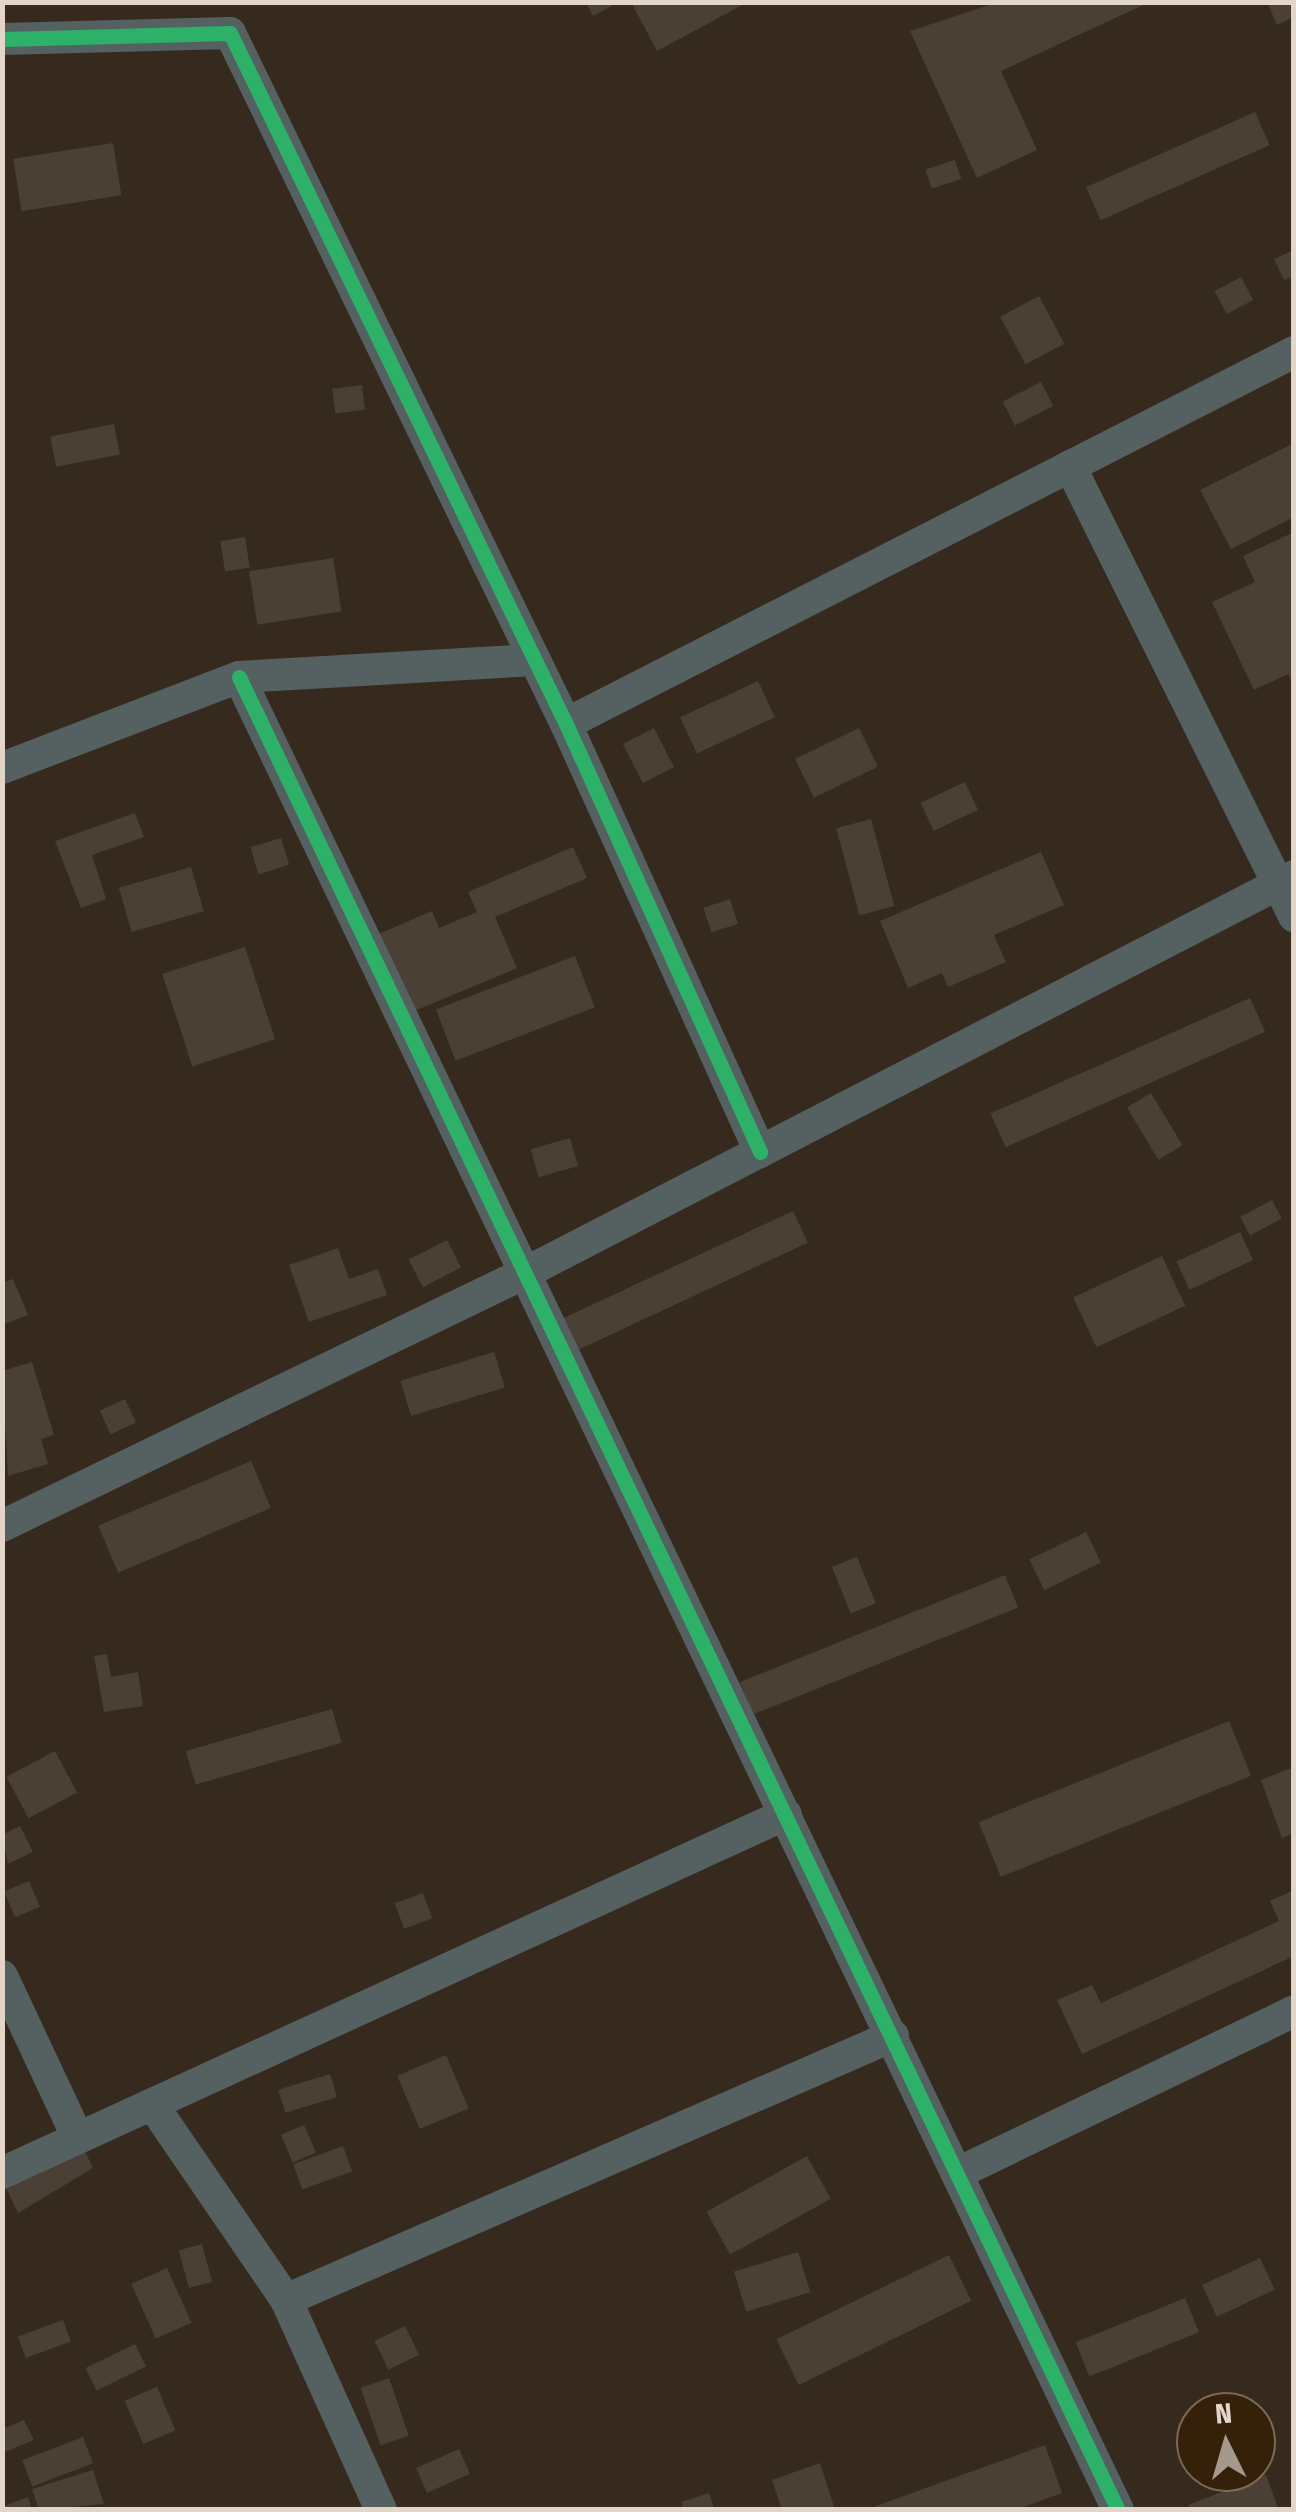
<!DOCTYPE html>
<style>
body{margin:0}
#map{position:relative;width:1296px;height:2512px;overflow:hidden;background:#362a1e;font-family:"Fira Sans Condensed",sans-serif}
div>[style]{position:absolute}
.building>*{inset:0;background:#4a4035;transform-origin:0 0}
.minor>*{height:32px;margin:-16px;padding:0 16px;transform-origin:16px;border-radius:16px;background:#556061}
.cycleway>*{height:15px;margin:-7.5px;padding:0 7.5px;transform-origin:7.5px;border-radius:7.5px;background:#2db169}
span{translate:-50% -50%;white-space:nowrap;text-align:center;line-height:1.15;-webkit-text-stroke:8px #35210a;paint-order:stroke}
.frame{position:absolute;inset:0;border:5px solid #e3d5c8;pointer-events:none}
.north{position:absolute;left:1176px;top:2392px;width:100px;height:100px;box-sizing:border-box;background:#35210a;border:2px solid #7b6956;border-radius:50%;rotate:355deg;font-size:28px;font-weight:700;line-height:40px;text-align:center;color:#e3d5c8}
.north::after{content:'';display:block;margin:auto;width:35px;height:45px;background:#a6998c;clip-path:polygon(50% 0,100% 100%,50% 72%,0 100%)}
</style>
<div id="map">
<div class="building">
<i style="clip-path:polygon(586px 2px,619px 2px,593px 16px)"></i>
<i style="clip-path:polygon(631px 2px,748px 2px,657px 51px)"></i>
<i style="clip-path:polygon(998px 2px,1150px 2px,1001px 71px,1037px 150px,977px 178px,910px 31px)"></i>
<i style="clip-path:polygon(1267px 2px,1294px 2px,1294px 17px,1277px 25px)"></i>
<i style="left:1255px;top:112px;width:36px;height:185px;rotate:66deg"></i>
<i style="left:113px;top:143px;width:53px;height:101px;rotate:81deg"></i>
<i style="left:955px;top:160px;width:20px;height:31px;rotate:72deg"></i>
<i style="clip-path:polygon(1294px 250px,1294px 276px,1284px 280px,1274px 259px)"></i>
<i style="left:1241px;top:277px;width:26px;height:30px;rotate:62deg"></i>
<i style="left:1039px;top:296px;width:54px;height:44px;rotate:62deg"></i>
<i style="left:1041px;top:382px;width:27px;height:43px;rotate:63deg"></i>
<i style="left:362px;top:385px;width:25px;height:30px;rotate:83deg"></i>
<i style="left:114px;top:424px;width:31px;height:65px;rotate:79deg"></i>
<i style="clip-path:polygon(1294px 443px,1292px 518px,1231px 549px,1200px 490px)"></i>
<i style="clip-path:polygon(1294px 532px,1294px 685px,1288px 674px,1254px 690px,1212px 602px,1255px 582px,1243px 556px)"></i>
<i style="left:245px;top:537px;width:31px;height:25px;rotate:81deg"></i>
<i style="left:333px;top:558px;width:54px;height:85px;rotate:81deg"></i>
<i style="left:758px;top:681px;width:40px;height:86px;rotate:65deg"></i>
<i style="left:654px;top:728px;width:44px;height:35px;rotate:63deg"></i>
<i style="left:859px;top:728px;width:43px;height:71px;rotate:64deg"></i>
<i style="left:965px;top:782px;width:31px;height:49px;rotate:65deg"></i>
<i style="clip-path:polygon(135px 813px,144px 837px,92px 855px,106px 899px,81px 908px,55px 841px)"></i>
<i style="left:871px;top:819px;width:90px;height:36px;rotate:75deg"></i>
<i style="left:281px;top:838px;width:28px;height:32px;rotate:73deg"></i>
<i style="clip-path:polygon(573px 847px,587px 878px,495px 917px,517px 968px,407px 1014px,374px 936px,432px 911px,439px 928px,477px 912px,468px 892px)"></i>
<i style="clip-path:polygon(1041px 852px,1064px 905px,994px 935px,1006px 962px,948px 987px,942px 973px,908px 988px,880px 921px)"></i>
<i style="left:191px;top:867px;width:46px;height:75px;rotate:74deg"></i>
<i style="left:730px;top:899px;width:26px;height:28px;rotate:72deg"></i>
<i style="left:245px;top:947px;width:97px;height:87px;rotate:72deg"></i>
<i style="left:575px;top:956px;width:55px;height:149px;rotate:69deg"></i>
<i style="left:1250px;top:998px;width:37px;height:284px;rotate:66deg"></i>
<i style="left:1151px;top:1093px;width:61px;height:28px;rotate:59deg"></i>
<i style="left:570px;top:1138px;width:29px;height:41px;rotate:74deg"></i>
<i style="left:1272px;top:1200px;width:21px;height:36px;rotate:62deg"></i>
<i style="left:793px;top:1211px;width:35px;height:253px;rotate:65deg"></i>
<i style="left:1240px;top:1232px;width:31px;height:70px;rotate:65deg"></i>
<i style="left:447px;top:1240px;width:31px;height:43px;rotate:63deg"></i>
<i style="clip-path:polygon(338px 1248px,349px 1279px,378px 1269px,387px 1295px,309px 1322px,289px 1265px)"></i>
<i style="left:1162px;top:1256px;width:55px;height:98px;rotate:65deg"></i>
<i style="clip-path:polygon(13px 1279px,28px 1315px,2px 1325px,2px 1283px)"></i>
<i style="left:494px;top:1352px;width:37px;height:98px;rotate:73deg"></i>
<i style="clip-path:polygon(32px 1362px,54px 1435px,41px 1439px,48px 1464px,8px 1476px,2px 1371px)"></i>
<i style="left:125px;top:1399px;width:26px;height:28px;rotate:65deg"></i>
<i style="left:251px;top:1461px;width:51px;height:166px;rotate:67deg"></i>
<i style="left:1086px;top:1532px;width:34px;height:63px;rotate:64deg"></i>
<i style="left:857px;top:1557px;width:50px;height:27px;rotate:68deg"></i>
<i style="left:1005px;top:1575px;width:35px;height:286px;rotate:68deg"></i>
<i style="clip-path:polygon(107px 1654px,111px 1677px,138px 1672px,143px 1706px,104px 1712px,94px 1656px)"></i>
<i style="left:332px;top:1709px;width:35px;height:152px;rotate:74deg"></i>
<i style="left:1229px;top:1721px;width:59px;height:270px;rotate:68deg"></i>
<i style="left:55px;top:1751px;width:47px;height:55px;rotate:62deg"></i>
<i style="clip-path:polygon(1294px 1767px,1294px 1833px,1282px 1838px,1261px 1780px)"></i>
<i style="clip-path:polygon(20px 1826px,33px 1852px,8px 1864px,2px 1835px)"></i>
<i style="left:29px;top:1881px;width:28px;height:27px;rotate:67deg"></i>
<i style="clip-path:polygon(1294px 1890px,1294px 1956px,1082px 2054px,1057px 2000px,1092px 1985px,1101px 2003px,1279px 1921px,1270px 1901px)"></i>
<i style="left:423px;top:1893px;width:27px;height:30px;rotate:70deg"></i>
<i style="left:446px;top:2055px;width:58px;height:53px;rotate:67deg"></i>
<i style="left:330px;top:2074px;width:24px;height:54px;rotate:73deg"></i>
<i style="left:304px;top:2125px;width:30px;height:25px;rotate:67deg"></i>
<i style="left:343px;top:2146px;width:27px;height:53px;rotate:70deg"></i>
<i style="clip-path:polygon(83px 2147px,93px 2168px,18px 2213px,4px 2184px)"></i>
<i style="left:807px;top:2156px;width:49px;height:115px;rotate:61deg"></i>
<i style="left:202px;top:2244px;width:39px;height:24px;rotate:75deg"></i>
<i style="left:798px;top:2252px;width:42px;height:67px;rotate:73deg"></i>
<i style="left:949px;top:2255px;width:51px;height:192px;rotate:64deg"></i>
<i style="left:1260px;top:2258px;width:35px;height:64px;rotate:65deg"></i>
<i style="left:167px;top:2268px;width:60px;height:39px;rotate:66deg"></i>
<i style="left:1185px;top:2298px;width:37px;height:118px;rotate:68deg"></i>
<i style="left:63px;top:2320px;width:23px;height:48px;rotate:70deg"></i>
<i style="left:405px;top:2326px;width:32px;height:34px;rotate:64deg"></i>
<i style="left:135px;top:2344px;width:25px;height:55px;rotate:64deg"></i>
<i style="left:389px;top:2378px;width:61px;height:30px;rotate:71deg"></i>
<i style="left:157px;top:2387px;width:47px;height:35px;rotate:67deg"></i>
<i style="clip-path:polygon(24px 2420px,34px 2440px,2px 2453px,2px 2429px)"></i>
<i style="left:83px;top:2437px;width:28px;height:65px;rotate:69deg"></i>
<i style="clip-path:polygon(1045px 2445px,1062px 2493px,1015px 2510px,865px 2510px)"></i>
<i style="left:459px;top:2449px;width:27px;height:47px;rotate:66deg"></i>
<i style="clip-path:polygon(820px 2463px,835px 2510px,782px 2510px,772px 2480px)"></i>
<i style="clip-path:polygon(93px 2470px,104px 2504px,39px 2510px,32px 2489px)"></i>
<i style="clip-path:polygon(1266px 2475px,1279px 2510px,1190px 2510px,1188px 2505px)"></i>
<i style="clip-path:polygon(709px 2493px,715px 2510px,684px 2510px,681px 2502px)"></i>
<i style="clip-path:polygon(28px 2497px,32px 2510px,2px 2510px,2px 2507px)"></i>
</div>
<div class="minor">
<i style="left:2px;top:39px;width:228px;rotate:-1.5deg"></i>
<i style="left:230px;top:33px;width:768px;rotate:64.07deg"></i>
<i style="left:566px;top:724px;width:470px;rotate:65.6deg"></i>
<i style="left:1070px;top:466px;width:503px;rotate:63.54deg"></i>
<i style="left:239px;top:677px;width:2033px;rotate:64.38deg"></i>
<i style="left:566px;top:724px;width:818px;rotate:-27.07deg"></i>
<i style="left:2px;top:768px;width:254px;rotate:-21deg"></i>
<i style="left:239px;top:677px;width:296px;rotate:-3.3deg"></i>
<i style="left:2px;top:1526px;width:581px;rotate:-25.82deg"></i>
<i style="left:525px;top:1273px;width:865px;rotate:-27.31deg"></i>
<i style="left:2px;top:1976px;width:179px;rotate:64.9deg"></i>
<i style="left:152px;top:2104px;width:237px;rotate:55.6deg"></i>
<i style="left:2px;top:2173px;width:862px;rotate:-24.6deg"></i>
<i style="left:958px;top:2173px;width:373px;rotate:-25.7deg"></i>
<i style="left:381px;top:2510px;width:230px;rotate:-114.3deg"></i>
<i style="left:286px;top:2300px;width:662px;rotate:-23.51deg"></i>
</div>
<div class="cycleway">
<i style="left:2px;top:39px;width:228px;rotate:-1.5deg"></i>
<i style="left:230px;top:33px;width:768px;rotate:64.07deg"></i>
<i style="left:566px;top:724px;width:470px;rotate:65.6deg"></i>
<i style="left:239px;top:677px;width:2033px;rotate:64.38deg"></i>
</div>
<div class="frame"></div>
<div class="north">N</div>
</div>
